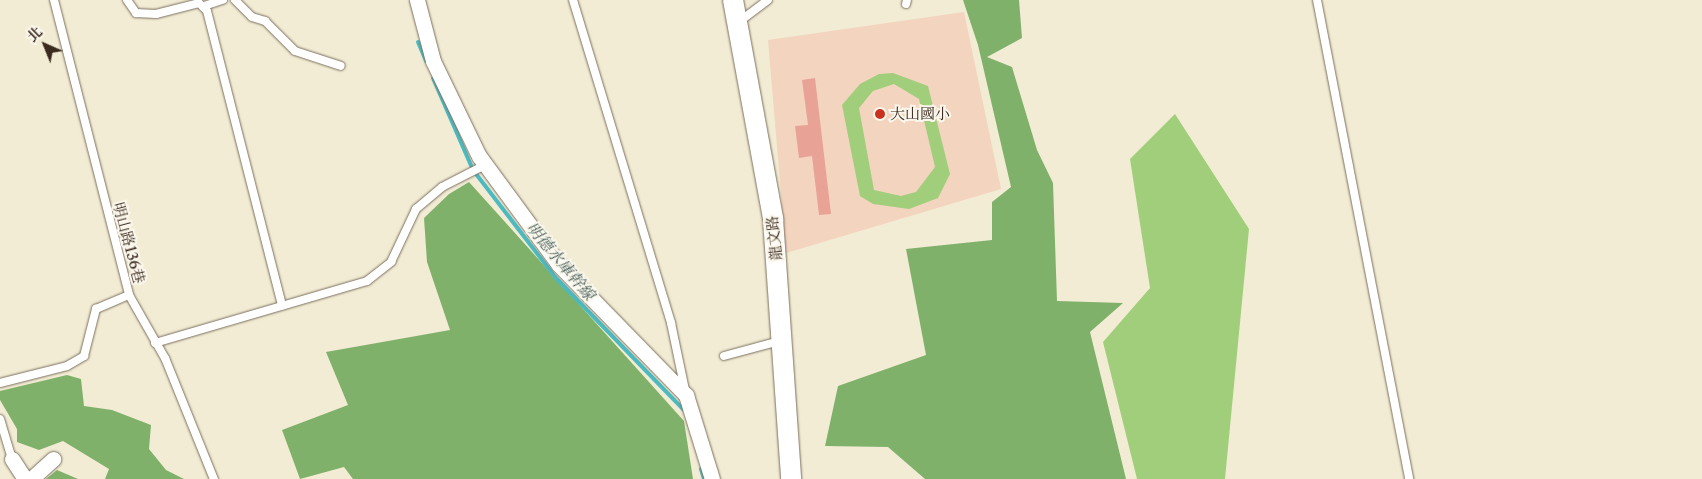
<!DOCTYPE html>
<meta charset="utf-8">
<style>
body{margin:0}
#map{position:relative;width:1702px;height:479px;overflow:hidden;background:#f2ecd4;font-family:"Libre Caslon Text","Noto Serif TC",serif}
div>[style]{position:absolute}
.built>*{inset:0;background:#f3d4bf}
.green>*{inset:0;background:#a1ce7b}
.forest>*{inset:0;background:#80b16b}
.stream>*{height:4px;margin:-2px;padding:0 2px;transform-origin:2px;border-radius:2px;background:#4bbac1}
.building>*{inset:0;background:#e9a296}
.roads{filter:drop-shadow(0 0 1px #7b6e5e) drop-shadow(0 0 1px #7b6e5e)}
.service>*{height:8px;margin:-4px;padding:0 4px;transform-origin:4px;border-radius:4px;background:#fff}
.minor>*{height:15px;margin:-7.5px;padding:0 7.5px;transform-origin:7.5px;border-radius:7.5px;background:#fff}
.tertiary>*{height:20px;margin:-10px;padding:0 10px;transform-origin:10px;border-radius:10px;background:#fff}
.dots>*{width:14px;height:14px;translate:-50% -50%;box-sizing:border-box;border:2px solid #fbf7ec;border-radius:50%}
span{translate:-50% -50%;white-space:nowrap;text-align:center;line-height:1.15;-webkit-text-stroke:4px #fbf7ec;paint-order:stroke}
.poi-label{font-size:15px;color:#3b2a1e}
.left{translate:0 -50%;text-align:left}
.street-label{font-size:15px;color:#3b2a1e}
.water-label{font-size:16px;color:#415c57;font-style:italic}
.north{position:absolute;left:20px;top:20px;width:50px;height:50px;-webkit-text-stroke:4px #fbf7ec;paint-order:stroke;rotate:316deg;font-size:14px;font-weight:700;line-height:20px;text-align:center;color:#3b2a1e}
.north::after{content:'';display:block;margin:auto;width:18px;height:22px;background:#3b2a1e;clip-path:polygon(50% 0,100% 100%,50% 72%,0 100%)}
</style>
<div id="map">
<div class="built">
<i style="clip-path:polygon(964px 12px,1001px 189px,786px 253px,768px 40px)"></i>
</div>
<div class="green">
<i style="clip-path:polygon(evenodd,893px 73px,928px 86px,950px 174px,938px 198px,909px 209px,873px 204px,860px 196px,842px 105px,860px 84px,879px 74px,893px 73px,894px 84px,919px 99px,935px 167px,916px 192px,901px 196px,874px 190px,859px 108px,873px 91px,894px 84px)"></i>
<i style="clip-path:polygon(1175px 114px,1249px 229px,1225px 479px,1137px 479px,1103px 342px,1150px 288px,1130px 159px)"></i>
</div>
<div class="forest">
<i style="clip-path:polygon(963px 0,1019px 0,1022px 38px,987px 57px,1012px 67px,1037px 150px,1053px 183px,1057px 301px,1123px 303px,1090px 332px,1126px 479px,925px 479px,888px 447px,825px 446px,838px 386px,926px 355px,906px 249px,992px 240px,992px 202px,1011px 187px,978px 45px)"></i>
<i style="clip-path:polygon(469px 182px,684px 421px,693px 479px,353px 479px,344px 467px,300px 479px,282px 430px,348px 405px,326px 352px,450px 330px,427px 262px,424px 218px,449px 194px)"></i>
<i style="clip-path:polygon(67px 375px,81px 379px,84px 406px,112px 410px,151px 425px,149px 449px,166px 470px,184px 479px,105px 479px,109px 469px,63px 441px,39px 450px,17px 442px,17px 429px,0 400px,0 391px)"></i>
<i style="clip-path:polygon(57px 470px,78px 479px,46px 479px)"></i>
</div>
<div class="stream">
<i style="left:418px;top:42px;width:21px;rotate:67deg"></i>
<i style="left:433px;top:78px;width:100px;rotate:66.5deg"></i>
<i style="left:473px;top:170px;width:135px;rotate:52.5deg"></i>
<i style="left:555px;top:277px;width:185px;rotate:45.9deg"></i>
<i style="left:701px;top:469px;width:10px;rotate:73deg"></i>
</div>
<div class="building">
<i style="clip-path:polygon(815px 78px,831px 214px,819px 215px,812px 156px,799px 158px,795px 126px,808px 125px,802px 80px)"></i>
</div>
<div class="roads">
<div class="service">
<i style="left:54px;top:0;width:304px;rotate:75.7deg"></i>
<i style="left:129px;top:295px;width:73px;rotate:60.3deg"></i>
<i style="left:165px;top:358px;width:131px;rotate:68deg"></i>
<i style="left:127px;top:0;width:16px;rotate:55deg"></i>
<i style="left:136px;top:13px;width:20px;rotate:3deg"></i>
<i style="left:156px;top:14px;width:44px;rotate:-14.3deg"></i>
<i style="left:199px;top:3px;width:11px;rotate:45deg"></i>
<i style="left:207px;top:11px;width:304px;rotate:75.7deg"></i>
<i style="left:235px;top:0;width:24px;rotate:45deg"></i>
<i style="left:252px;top:17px;width:14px;rotate:17deg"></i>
<i style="left:265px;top:21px;width:42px;rotate:45deg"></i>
<i style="left:295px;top:51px;width:48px;rotate:18.1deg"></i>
<i style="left:573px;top:0;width:338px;rotate:73.1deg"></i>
<i style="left:671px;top:323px;width:68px;rotate:78.2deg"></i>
<i style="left:1317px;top:0;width:488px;rotate:79.1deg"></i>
<i style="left:906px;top:4px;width:4px;rotate:-76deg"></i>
<i style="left:204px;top:6px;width:20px;rotate:-18deg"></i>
<i style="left:740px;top:21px;width:35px;rotate:-37deg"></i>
<i style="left:155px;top:343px;width:221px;rotate:-16.3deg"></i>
<i style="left:367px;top:281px;width:31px;rotate:-38deg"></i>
<i style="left:391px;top:262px;width:59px;rotate:-64.7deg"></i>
<i style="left:416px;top:209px;width:34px;rotate:-40deg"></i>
<i style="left:442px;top:187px;width:48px;rotate:-27.1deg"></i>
<i style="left:724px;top:356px;width:58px;rotate:-15deg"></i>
<i style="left:0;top:383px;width:69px;rotate:-14.2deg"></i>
<i style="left:67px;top:366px;width:20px;rotate:-30deg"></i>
<i style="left:84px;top:356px;width:49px;rotate:-75.7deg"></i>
<i style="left:96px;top:309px;width:36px;rotate:-23deg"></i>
<i style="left:0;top:419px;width:42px;rotate:73.3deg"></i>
</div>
<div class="minor">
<i style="left:417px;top:0;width:63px;rotate:75.3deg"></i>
<i style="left:433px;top:61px;width:106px;rotate:64.2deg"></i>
<i style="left:479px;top:156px;width:135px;rotate:53.7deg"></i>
<i style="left:559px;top:265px;width:182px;rotate:45.7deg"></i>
<i style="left:686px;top:395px;width:88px;rotate:72.8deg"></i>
<i style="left:12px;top:459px;width:24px;rotate:57deg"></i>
<i style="left:31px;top:479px;width:30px;rotate:-42deg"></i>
</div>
<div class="tertiary">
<i style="left:733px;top:0;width:223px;rotate:79.6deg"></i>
<i style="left:773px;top:219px;width:261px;rotate:86deg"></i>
</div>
</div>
<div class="dots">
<i style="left:880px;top:114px;background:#c8321e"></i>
</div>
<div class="poi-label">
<span class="left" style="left:890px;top:114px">大山國小</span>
</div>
<div class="street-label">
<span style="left:774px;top:238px;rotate:-96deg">龍文路</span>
<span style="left:129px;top:243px;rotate:75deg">明山路136巷</span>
</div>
<div class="water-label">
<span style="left:561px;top:261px;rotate:50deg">明德水庫幹線</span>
</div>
<div class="north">北</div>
</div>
